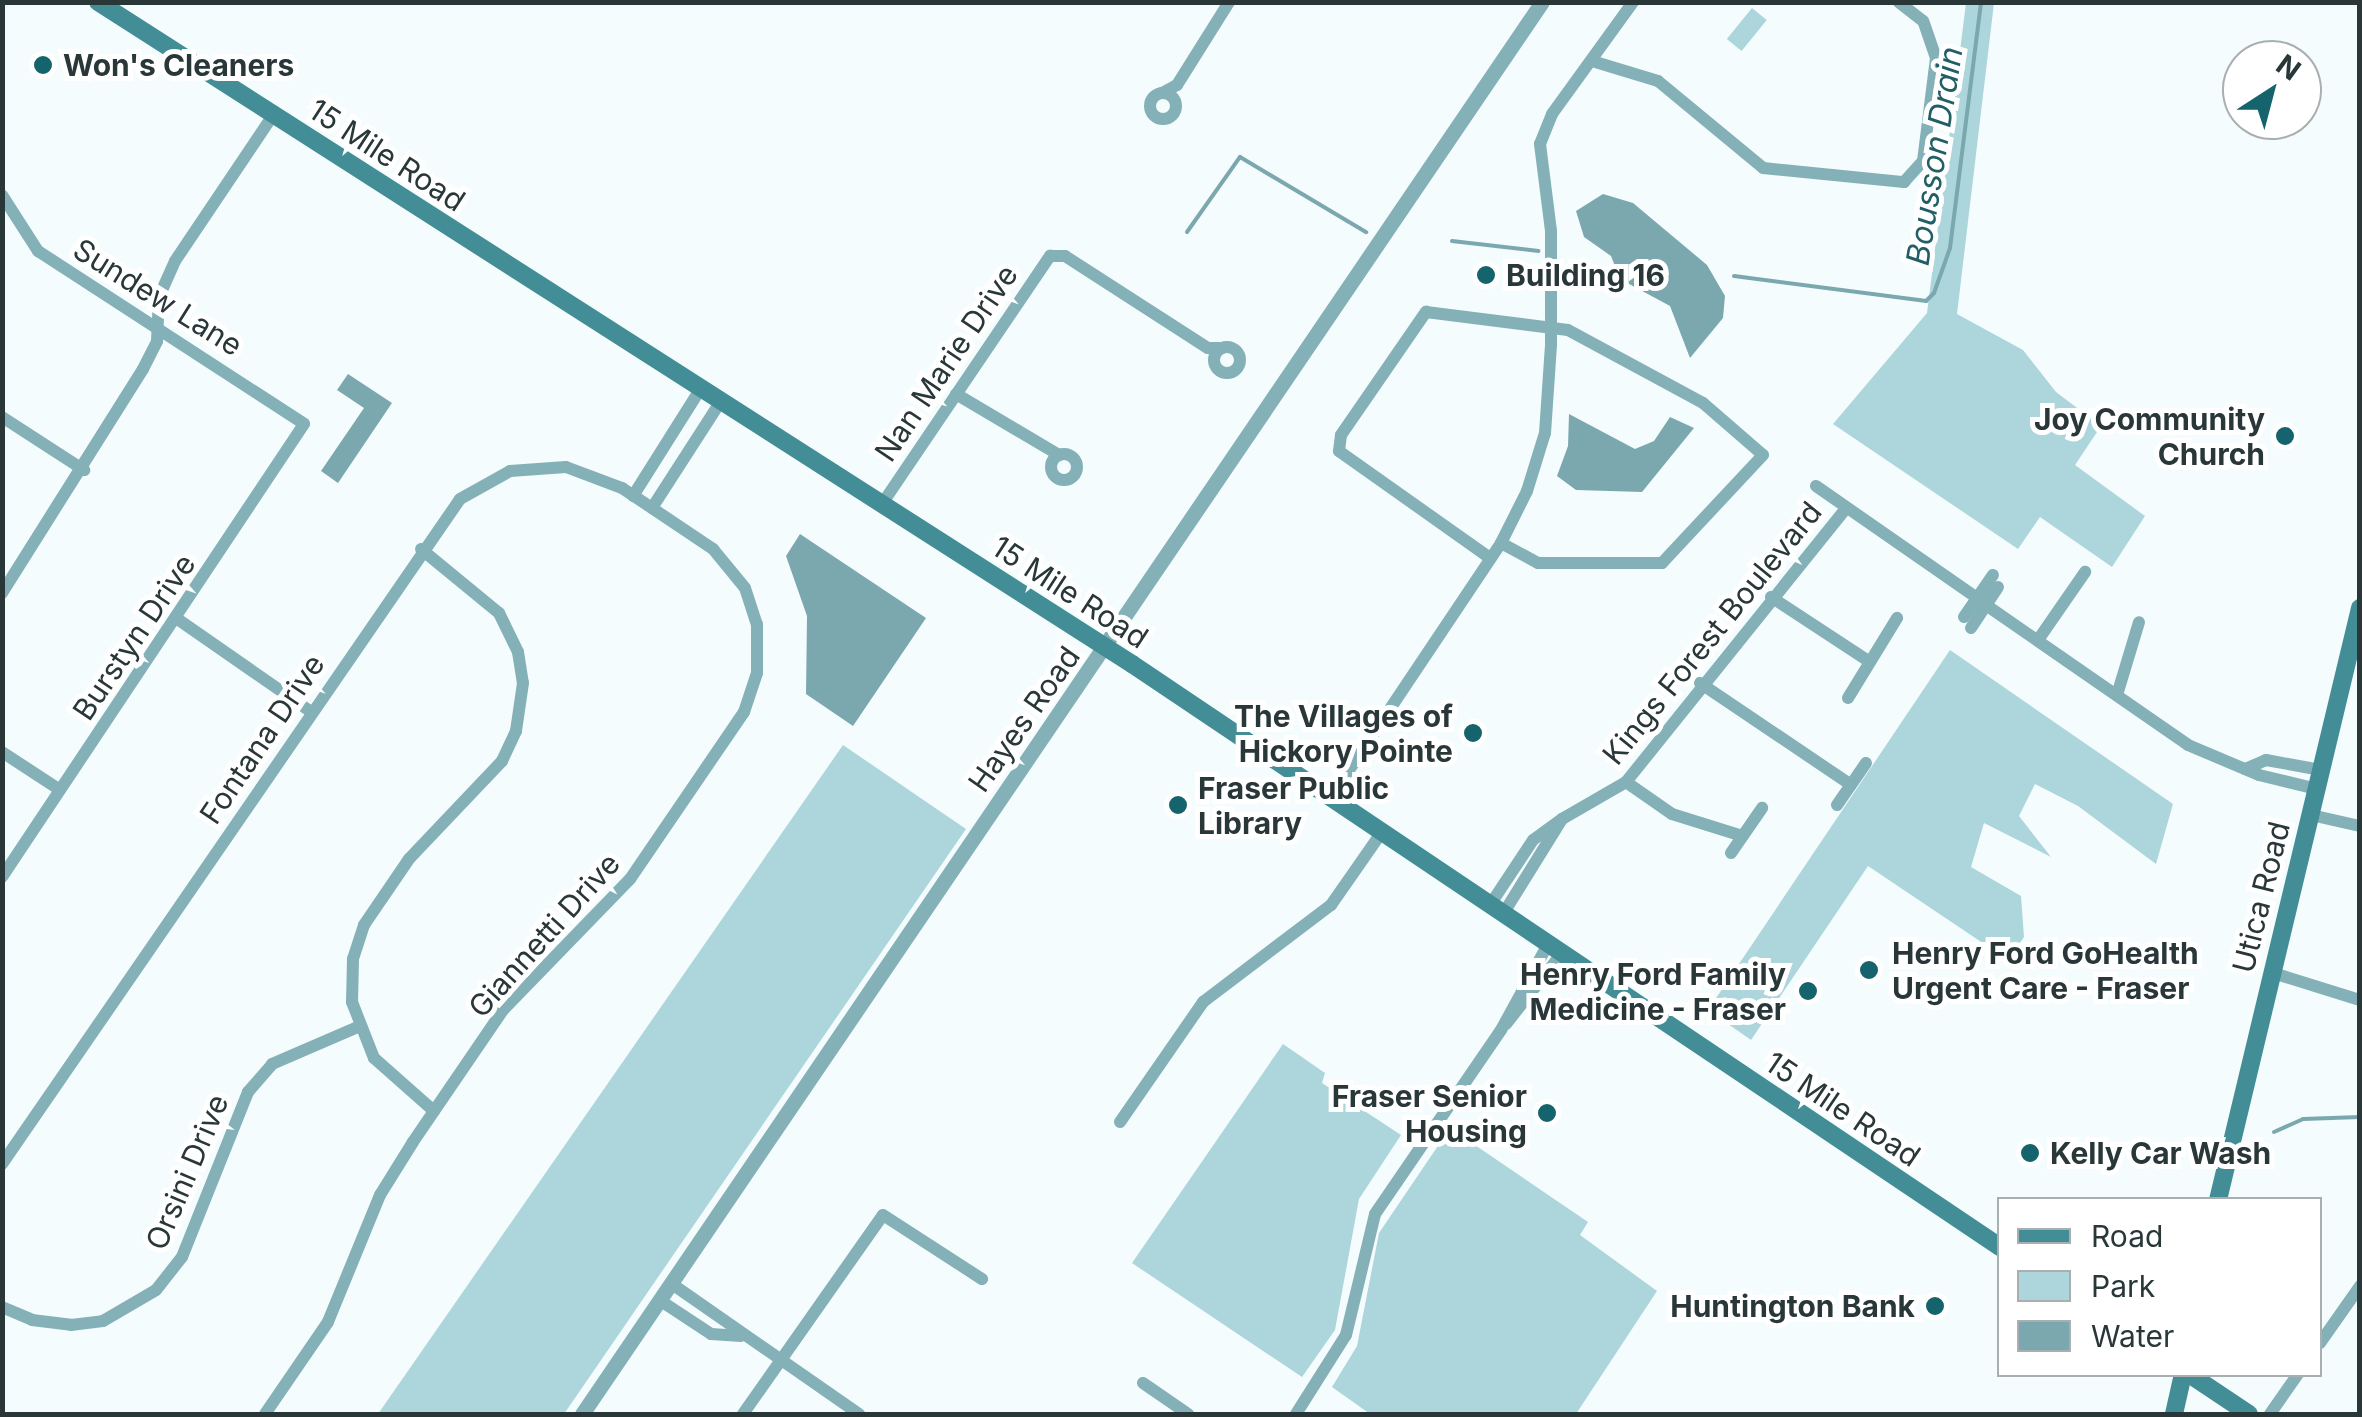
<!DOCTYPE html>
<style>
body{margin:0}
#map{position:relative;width:2362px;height:1417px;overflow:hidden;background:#f5fcfd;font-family:Inter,sans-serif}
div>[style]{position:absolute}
.green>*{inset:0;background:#acd6db;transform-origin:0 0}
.water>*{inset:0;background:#7ba8ae}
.stream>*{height:4px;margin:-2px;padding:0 2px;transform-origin:2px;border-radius:2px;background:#7ba8ae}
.minor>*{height:12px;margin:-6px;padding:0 6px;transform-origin:6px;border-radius:6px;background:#84b1b7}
.minor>.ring{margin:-6px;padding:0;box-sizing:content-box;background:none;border:12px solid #84b1b7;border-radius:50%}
.tertiary>*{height:15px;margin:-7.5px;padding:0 7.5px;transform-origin:7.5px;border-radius:7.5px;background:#84b1b7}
.secondary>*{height:18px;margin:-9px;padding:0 9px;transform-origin:9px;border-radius:9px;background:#438d96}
.dots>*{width:28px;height:28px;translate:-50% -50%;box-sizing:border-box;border:5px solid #fff;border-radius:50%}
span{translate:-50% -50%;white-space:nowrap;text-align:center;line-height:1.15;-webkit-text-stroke:10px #fff;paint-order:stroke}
.poi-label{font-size:30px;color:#293739;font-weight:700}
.left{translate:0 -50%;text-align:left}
.right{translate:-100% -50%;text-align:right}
.street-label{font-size:30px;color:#293739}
.water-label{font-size:32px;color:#215f66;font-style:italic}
.frame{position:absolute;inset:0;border:5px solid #293739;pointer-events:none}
.legend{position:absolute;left:1997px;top:1197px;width:325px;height:180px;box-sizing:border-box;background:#fff;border:2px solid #a9afb0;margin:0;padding:12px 18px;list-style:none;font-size:30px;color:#293739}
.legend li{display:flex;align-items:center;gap:20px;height:50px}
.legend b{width:50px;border:2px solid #a9afb0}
.north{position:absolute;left:2222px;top:40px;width:100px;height:100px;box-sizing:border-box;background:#fff;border:2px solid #a9afb0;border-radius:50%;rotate:36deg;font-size:28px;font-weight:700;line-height:40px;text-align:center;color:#293739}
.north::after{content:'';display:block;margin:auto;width:35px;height:45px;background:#15636c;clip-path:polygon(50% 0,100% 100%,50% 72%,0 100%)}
</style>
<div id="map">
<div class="green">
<i style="clip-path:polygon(1966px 3px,1994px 3px,1957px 314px,2023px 350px,2056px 392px,2101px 426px,2075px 465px,2145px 516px,2112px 567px,2040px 517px,2018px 549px,1833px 424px,1927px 313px)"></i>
<i style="left:1752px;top:8px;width:19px;height:40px;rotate:39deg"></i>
<i style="clip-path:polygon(1950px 650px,2173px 804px,2156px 864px,2078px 806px,2035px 784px,2019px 816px,2051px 857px,1984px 823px,1971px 867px,2021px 896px,2024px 937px,2008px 960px,1868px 866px,1751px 1040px,1708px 1010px)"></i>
<i style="clip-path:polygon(843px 745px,966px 829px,564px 1414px,378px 1414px)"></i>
<i style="clip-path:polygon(1283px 1044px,1325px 1073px,1322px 1083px,1401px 1135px,1359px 1199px,1335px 1330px,1302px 1377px,1132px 1263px)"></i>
<i style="clip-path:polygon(1450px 1128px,1588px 1222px,1580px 1235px,1657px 1291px,1576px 1414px,1370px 1414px,1332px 1387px,1357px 1346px,1379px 1233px)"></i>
</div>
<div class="water">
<i style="clip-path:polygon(1603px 194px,1633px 203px,1707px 265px,1725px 296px,1723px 318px,1690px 358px,1670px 306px,1620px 279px,1611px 256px,1584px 237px,1576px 211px)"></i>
<i style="clip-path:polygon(348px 374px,392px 403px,338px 483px,321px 471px,364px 408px,337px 390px)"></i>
<i style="clip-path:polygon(1569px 414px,1635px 449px,1654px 441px,1670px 417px,1694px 428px,1642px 492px,1576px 490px,1557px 476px,1568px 446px)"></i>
<i style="clip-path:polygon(800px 534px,926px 618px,853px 726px,806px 694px,807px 616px,786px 556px)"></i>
</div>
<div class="stream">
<i style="left:1187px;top:232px;width:92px;rotate:-54.8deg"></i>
<i style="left:1240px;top:157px;width:147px;rotate:30.8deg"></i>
<i style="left:1452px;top:241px;width:87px;rotate:6.6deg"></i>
<i style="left:1734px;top:276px;width:194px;rotate:7.4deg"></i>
<i style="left:1926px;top:301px;width:11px;rotate:-45deg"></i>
<i style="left:1934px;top:293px;width:48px;rotate:-70.4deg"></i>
<i style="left:1950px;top:248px;width:248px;rotate:-82.8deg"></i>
<i style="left:2274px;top:1132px;width:32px;rotate:-24deg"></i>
<i style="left:2303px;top:1119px;width:57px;rotate:-2deg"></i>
</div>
<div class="minor">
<i style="left:1592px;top:61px;width:69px;rotate:16.9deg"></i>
<i style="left:1658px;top:81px;width:136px;rotate:39.6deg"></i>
<i style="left:1763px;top:168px;width:142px;rotate:5.7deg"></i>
<i style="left:1904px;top:182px;width:28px;rotate:-48deg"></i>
<i style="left:1923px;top:161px;width:104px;rotate:-82.8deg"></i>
<i style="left:1936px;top:58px;width:39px;rotate:-109deg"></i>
<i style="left:1923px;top:21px;width:31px;rotate:-142deg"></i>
<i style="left:1162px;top:93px;width:17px;rotate:-28deg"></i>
<i style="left:1177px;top:85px;width:98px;rotate:-57.9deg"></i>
<i class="ring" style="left:1150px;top:93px;width:14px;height:14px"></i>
<i style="left:2px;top:195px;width:67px;rotate:57.3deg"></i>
<i style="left:38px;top:251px;width:317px;rotate:33deg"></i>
<i style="left:304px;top:424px;width:544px;rotate:123.69deg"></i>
<i class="ring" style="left:1214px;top:347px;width:14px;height:14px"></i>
<i style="left:956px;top:394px;width:120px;rotate:30.6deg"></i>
<i style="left:2px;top:417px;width:98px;rotate:32.9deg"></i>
<i class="ring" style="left:1051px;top:454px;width:14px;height:14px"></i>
<i style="left:1816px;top:486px;width:196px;rotate:34.8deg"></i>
<i style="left:633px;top:496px;width:128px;rotate:-57.8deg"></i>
<i style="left:882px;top:504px;width:300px;rotate:-55.9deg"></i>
<i style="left:1050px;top:256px;width:15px"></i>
<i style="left:1065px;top:256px;width:170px;rotate:32.8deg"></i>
<i style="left:1208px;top:348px;width:14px"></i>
<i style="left:652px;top:508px;width:127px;rotate:-57.2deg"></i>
<i style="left:421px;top:549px;width:101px;rotate:39.4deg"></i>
<i style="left:499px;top:613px;width:43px;rotate:64deg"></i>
<i style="left:518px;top:652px;width:31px;rotate:81deg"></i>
<i style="left:523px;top:683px;width:49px;rotate:98.3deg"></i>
<i style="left:516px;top:731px;width:33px;rotate:115deg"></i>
<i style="left:502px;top:761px;width:135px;rotate:133.5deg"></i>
<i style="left:409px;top:859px;width:80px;rotate:124.3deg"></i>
<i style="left:364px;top:925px;width:36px;rotate:108deg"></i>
<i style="left:353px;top:959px;width:43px;rotate:91.3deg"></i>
<i style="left:352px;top:1002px;width:60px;rotate:68.6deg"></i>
<i style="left:374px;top:1058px;width:80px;rotate:41.5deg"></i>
<i style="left:1490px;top:558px;width:185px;rotate:-144.7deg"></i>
<i style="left:1339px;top:451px;width:16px;rotate:-83deg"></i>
<i style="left:1341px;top:435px;width:150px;rotate:-55.4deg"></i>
<i style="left:1426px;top:312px;width:143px;rotate:7.2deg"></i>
<i style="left:1568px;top:330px;width:153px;rotate:28.4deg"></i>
<i style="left:1703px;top:403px;width:79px;rotate:40.9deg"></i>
<i style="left:1763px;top:455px;width:148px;rotate:133.1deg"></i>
<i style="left:1662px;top:563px;width:124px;rotate:180deg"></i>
<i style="left:1538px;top:563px;width:42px;rotate:-151.6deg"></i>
<i style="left:2px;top:593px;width:265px;rotate:-57.8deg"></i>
<i style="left:143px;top:369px;width:31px;rotate:-63deg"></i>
<i style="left:157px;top:341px;width:44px;rotate:-87.4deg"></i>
<i style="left:159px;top:297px;width:39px;rotate:-66deg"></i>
<i style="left:175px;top:261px;width:176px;rotate:-56.1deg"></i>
<i style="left:1771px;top:597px;width:118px;rotate:33.3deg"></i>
<i style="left:1986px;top:605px;width:246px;rotate:34.7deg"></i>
<i style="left:2188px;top:745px;width:77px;rotate:22.9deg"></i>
<i style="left:2259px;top:775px;width:60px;rotate:13.6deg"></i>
<i style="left:1964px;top:617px;width:51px;rotate:-55.4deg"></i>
<i style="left:176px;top:618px;width:165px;rotate:34.8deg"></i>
<i style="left:1971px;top:628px;width:49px;rotate:-56.6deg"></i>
<i style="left:2038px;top:640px;width:83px;rotate:-55.3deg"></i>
<i style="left:1700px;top:683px;width:182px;rotate:34deg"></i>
<i style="left:2117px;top:695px;width:76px;rotate:-73.2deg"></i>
<i style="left:1848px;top:698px;width:94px;rotate:-58.5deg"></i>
<i style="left:2px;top:752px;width:69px;rotate:33.2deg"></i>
<i style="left:2245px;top:769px;width:23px;rotate:-23deg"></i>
<i style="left:2266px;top:760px;width:56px;rotate:10.3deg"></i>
<i style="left:1626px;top:782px;width:56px;rotate:34.8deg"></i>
<i style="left:1672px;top:814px;width:73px;rotate:17.4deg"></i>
<i style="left:1331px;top:797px;width:306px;rotate:-56.2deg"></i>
<i style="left:1501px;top:543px;width:58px;rotate:-63.4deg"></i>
<i style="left:1527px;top:491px;width:61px;rotate:-72.8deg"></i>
<i style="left:1545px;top:433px;width:88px;rotate:-86.1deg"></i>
<i style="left:1551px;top:345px;width:114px;rotate:-90deg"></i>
<i style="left:1551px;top:231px;width:88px;rotate:-97.2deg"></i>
<i style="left:1540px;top:144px;width:32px;rotate:-68deg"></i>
<i style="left:1552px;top:114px;width:138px;rotate:-54.1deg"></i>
<i style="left:1837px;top:805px;width:51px;rotate:-55.4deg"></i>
<i style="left:2311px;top:815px;width:50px;rotate:12.7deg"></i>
<i style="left:1562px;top:819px;width:74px;rotate:-30deg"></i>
<i style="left:1626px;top:782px;width:351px;rotate:-51.2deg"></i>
<i style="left:1731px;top:853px;width:55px;rotate:-55.4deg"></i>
<i style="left:1490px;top:905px;width:78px;rotate:-56.5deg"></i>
<i style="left:1533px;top:840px;width:36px;rotate:-36deg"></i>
<i style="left:1562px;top:819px;width:112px;rotate:121.8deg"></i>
<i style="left:2270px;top:972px;width:94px;rotate:17.3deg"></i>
<i style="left:1506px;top:1024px;width:90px;rotate:-51.7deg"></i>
<i style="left:1120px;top:1122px;width:146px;rotate:-55.3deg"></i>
<i style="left:1203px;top:1002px;width:161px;rotate:-37.2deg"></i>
<i style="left:1331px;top:905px;width:89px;rotate:-55.1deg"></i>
<i style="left:2px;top:1164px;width:807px;rotate:-55.44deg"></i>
<i style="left:460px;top:499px;width:57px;rotate:-29.2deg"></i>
<i style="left:510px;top:471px;width:56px;rotate:-4.1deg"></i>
<i style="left:566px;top:467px;width:60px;rotate:20.6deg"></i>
<i style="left:622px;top:488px;width:110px;rotate:33.8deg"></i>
<i style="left:713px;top:549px;width:50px;rotate:50.6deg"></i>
<i style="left:745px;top:588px;width:38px;rotate:72deg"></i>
<i style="left:757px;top:624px;width:49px;rotate:90deg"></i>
<i style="left:757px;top:673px;width:41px;rotate:108.4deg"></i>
<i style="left:744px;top:712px;width:202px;rotate:124.3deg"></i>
<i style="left:630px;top:879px;width:182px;rotate:134.1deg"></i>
<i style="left:503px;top:1010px;width:160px;rotate:124.3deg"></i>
<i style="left:413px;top:1142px;width:62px;rotate:121.9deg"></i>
<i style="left:380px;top:1195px;width:137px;rotate:112.3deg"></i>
<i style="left:328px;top:1322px;width:112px;rotate:124.4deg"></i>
<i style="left:672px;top:1284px;width:228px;rotate:34.8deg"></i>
<i style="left:661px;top:1301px;width:60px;rotate:33.4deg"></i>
<i style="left:711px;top:1334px;width:30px;rotate:4deg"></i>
<i style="left:2px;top:1307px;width:33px;rotate:23deg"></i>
<i style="left:32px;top:1320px;width:39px;rotate:7deg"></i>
<i style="left:71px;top:1325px;width:32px;rotate:-7deg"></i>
<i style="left:103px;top:1321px;width:61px;rotate:-30.3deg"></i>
<i style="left:156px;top:1290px;width:42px;rotate:-51.8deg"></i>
<i style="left:182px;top:1257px;width:178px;rotate:-68.2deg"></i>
<i style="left:248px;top:1092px;width:37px;rotate:-49deg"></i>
<i style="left:272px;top:1064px;width:94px;rotate:-23.3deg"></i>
<i style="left:2320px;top:1343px;width:70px;rotate:-54.9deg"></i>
<i style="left:1143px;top:1383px;width:55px;rotate:34.6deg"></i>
<i style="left:743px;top:1414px;width:243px;rotate:-54.9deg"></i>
<i style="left:883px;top:1215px;width:118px;rotate:32.9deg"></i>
<i style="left:1296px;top:1414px;width:93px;rotate:-57.7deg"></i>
<i style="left:1346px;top:1335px;width:124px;rotate:-76.5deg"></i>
<i style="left:1375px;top:1214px;width:223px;rotate:-55.6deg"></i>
<i style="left:1501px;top:1030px;width:98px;rotate:-61.3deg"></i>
<i style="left:2270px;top:1414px;width:49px;rotate:-55deg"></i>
</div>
<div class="tertiary">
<i style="left:582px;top:1414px;width:1707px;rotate:-55.79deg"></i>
</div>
<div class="secondary">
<i style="left:98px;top:2px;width:1228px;rotate:32.63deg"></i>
<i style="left:1132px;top:664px;width:1046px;rotate:33.89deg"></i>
<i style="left:2218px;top:1200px;width:609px;rotate:-76.51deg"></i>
<i style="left:2189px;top:1374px;width:72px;rotate:33.7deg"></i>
<i style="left:2174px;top:1414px;width:41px;rotate:-77.3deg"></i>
</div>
<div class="dots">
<i style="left:43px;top:65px;background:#15636c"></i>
<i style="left:1486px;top:275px;background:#15636c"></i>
<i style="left:2285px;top:436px;background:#15636c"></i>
<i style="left:1473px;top:733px;background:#15636c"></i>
<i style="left:1178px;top:805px;background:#15636c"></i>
<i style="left:1869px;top:970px;background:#15636c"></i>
<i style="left:1808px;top:991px;background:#15636c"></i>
<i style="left:1547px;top:1113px;background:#15636c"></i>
<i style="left:2030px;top:1153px;background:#15636c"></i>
<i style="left:1935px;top:1306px;background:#15636c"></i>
</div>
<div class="poi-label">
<span class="left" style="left:63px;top:65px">Won's Cleaners</span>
<span class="left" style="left:1506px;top:275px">Building 16</span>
<span class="right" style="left:2265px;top:436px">Joy Community<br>Church</span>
<span class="right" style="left:1453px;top:733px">The Villages of<br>Hickory Pointe</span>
<span class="left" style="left:1198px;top:805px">Fraser Public<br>Library</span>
<span class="left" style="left:1892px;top:970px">Henry Ford GoHealth<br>Urgent Care - Fraser</span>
<span class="right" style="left:1786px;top:991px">Henry Ford Family<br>Medicine - Fraser</span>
<span class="right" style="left:1527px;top:1113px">Fraser Senior<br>Housing</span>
<span class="left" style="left:2050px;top:1153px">Kelly Car Wash</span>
<span class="right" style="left:1915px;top:1306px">Huntington Bank</span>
</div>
<div class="street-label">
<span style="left:387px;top:155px;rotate:33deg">15 Mile Road</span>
<span style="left:158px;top:297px;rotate:32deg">Sundew Lane</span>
<span style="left:946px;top:363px;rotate:-56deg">Nan Marie Drive</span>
<span style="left:1070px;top:592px;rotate:33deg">15 Mile Road</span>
<span style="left:1712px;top:633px;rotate:-51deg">Kings Forest Boulevard</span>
<span style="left:134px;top:637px;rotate:-56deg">Burstyn Drive</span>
<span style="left:1024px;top:719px;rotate:-55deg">Hayes Road</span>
<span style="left:262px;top:739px;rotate:-56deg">Fontana Drive</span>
<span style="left:2261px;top:897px;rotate:-76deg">Utica Road</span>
<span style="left:544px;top:935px;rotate:-48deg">Giannetti Drive</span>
<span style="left:1843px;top:1109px;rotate:34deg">15 Mile Road</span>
<span style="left:187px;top:1172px;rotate:-67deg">Orsini Drive</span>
</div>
<div class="water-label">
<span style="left:1935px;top:156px;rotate:-81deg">Bousson Drain</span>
</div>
<div class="frame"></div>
<ul class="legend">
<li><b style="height:12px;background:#438d96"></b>Road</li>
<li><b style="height:28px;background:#acd6db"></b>Park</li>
<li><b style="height:28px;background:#7ba8ae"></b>Water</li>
</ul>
<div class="north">N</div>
</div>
